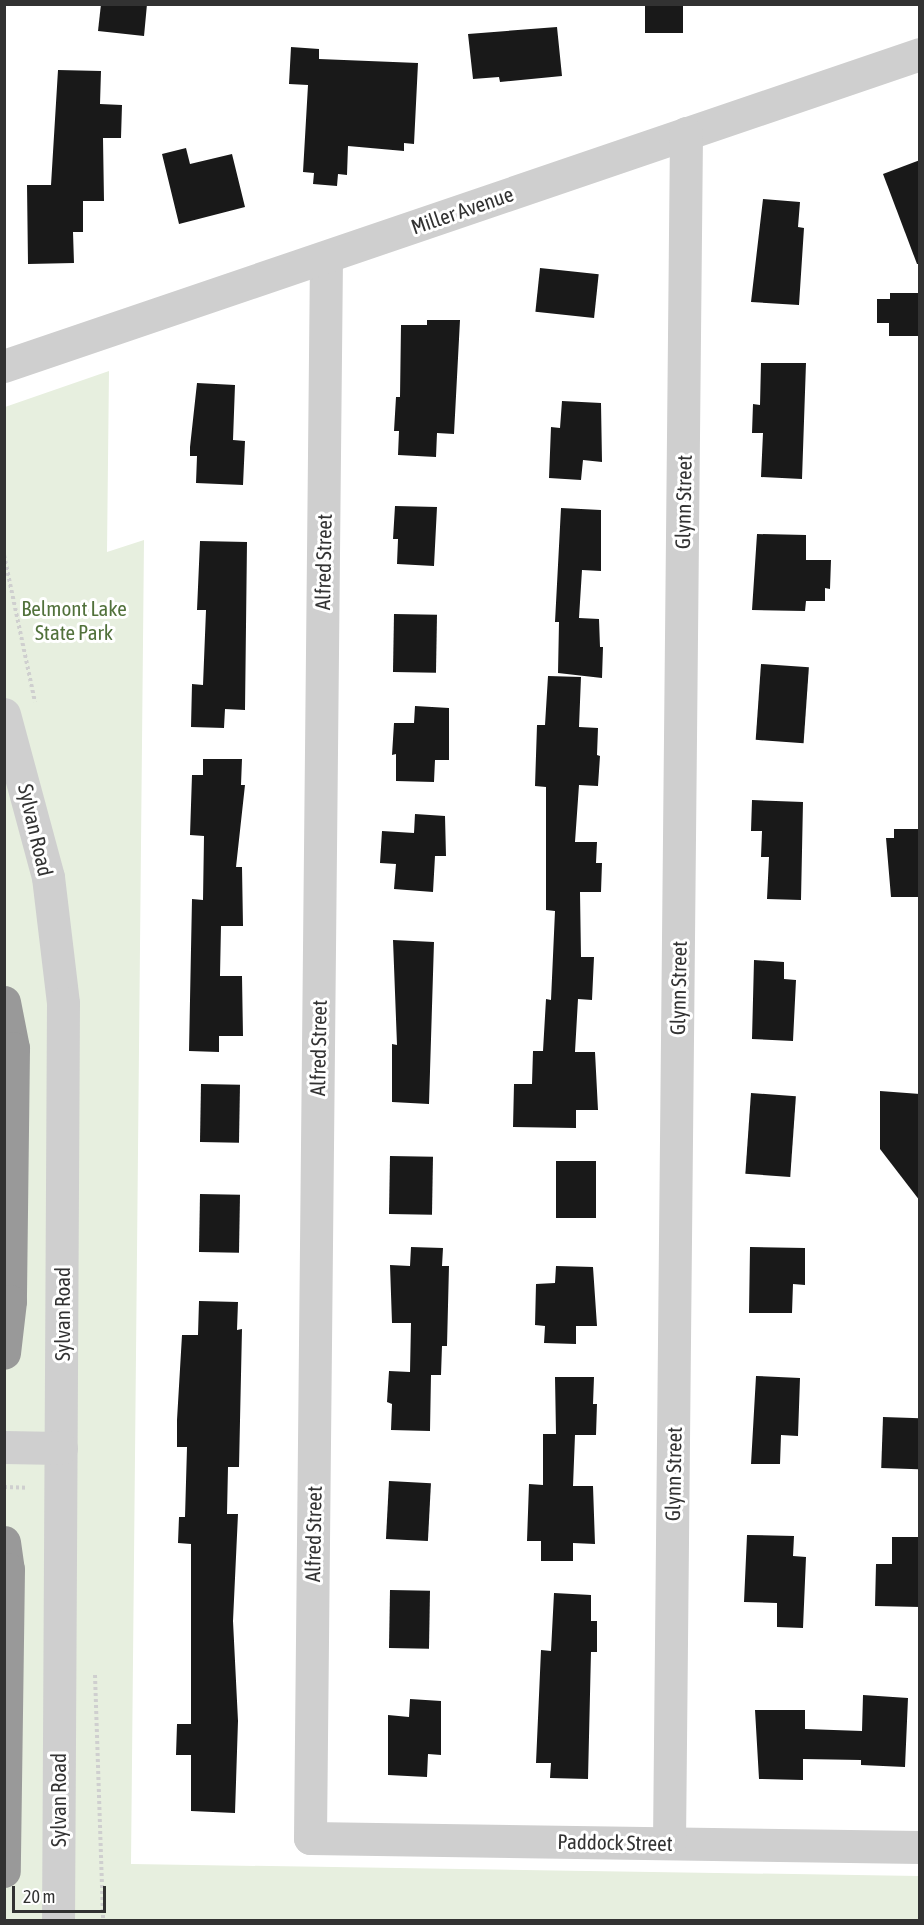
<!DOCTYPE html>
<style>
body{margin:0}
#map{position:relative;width:924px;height:1925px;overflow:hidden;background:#fff;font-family:"Asap Condensed",sans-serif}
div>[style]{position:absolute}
.green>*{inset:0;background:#e7efdf}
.building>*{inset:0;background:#191919;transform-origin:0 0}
.path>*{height:4px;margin-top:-2px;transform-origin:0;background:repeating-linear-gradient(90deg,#cfcfcf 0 3px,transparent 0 6px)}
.minor>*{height:33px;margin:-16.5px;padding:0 16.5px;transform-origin:16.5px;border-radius:16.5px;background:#cfcfcf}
.highway>*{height:33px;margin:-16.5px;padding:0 16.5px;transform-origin:16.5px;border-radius:16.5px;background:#999}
span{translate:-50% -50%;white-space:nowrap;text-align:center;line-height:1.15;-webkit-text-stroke:6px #fff;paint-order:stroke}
.street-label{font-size:21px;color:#323232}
.park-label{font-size:21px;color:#51713b}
.frame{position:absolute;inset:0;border:6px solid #323232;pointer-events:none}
.scale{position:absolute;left:12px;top:1886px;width:94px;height:27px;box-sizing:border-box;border:3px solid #323232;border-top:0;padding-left:8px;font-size:18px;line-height:21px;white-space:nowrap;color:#323232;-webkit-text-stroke:4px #fff;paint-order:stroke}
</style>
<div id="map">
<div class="green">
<i style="clip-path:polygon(109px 371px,107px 552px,144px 540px,131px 1864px,919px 1876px,919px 1920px,5px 1920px,5px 407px)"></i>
</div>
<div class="building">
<i style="clip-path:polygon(101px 4px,147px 4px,144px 36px,98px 31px)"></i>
<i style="left:645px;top:4px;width:38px;height:29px"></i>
<i style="clip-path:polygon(557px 27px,562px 76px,500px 82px,499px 77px,473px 79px,468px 34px)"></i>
<i style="clip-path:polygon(291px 47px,319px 49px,319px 59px,418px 63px,414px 144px,404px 143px,404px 151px,348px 146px,347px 175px,338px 174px,337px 186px,313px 184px,314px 173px,303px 172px,308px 85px,289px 84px)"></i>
<i style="clip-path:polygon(58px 70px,101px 71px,100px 104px,122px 105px,121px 138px,103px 138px,104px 201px,83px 201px,83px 232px,73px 232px,74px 263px,28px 264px,27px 185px,51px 185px)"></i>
<i style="clip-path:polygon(186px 148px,190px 164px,232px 154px,245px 207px,179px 224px,162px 154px)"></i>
<i style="clip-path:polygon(920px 160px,920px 264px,917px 264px,883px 174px)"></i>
<i style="clip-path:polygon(763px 199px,800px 202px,798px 227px,804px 228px,799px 305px,751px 302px)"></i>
<i style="left:540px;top:268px;width:59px;height:44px;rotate:6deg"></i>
<i style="clip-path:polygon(890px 293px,920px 293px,920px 336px,889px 336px,889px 323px,877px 323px,877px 299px,890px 299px)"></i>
<i style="clip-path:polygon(427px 320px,460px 320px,454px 434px,437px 433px,436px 457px,398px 455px,399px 431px,394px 431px,396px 397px,400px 397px,401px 325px,427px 325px)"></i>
<i style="clip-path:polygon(761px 363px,806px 363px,802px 479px,761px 477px,763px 433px,752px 433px,753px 404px,760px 405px)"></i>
<i style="clip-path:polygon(197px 383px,235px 385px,233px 440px,245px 441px,243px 485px,196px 483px,197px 456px,190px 456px,190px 447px)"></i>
<i style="clip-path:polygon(562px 401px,601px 403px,602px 462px,583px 460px,581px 480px,549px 478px,551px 427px,560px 428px)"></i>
<i style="clip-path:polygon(395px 506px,437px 507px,434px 566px,397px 564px,398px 539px,393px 539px)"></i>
<i style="clip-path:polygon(561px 508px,601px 510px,601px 571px,582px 570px,579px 618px,599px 619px,600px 647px,603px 647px,602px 678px,558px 673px,559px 622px,555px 622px)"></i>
<i style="clip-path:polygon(757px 534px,806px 535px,806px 560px,831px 560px,830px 589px,825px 588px,825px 601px,806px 601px,805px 611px,752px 610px)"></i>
<i style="clip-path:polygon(200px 541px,247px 542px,245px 710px,225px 709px,224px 728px,191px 727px,192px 684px,203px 685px,206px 610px,197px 610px)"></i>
<i style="left:394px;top:614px;width:43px;height:58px;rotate:1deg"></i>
<i style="left:761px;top:664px;width:48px;height:76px;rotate:4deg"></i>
<i style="clip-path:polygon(548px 676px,581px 677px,579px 727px,598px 728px,597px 755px,600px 756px,598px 786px,579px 785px,575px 842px,597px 842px,596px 863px,602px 863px,601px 892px,580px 892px,581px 957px,594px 957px,592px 1000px,578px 999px,575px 1052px,595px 1052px,598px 1110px,576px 1110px,576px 1128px,513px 1127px,514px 1084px,532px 1084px,533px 1051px,543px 1051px,546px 999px,551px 1000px,555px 911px,546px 910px,546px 787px,535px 786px,537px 725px,545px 725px)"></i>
<i style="clip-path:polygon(415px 706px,449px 708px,449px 760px,435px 760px,434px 782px,396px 781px,396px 754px,392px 755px,394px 723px,414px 723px)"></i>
<i style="clip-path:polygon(203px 759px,242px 759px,241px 785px,245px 785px,236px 867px,242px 867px,243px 926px,221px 926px,220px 976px,242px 976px,243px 1036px,219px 1036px,219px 1052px,189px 1051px,192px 899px,203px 900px,204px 836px,190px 835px,192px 775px,203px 775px)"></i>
<i style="clip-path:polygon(752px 800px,803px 802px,801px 900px,767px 899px,769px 857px,761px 857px,762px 831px,751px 831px)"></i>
<i style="clip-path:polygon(415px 814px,445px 816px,446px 856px,435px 856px,433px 892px,394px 889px,396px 864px,380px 863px,382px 831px,414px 833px)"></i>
<i style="clip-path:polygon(894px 829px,920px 829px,920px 897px,891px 897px,886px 838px,894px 838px)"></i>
<i style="clip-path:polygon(393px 940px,434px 942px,429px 1104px,392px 1102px,392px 1044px,397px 1045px)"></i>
<i style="clip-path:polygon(754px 960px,784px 962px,784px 979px,796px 980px,793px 1041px,752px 1039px)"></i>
<i style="left:201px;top:1084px;width:39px;height:58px;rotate:1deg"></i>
<i style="clip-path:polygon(880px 1091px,920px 1094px,920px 1201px,880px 1149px)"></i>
<i style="left:751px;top:1093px;width:45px;height:81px;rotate:4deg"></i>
<i style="left:390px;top:1156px;width:43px;height:58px;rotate:1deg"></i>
<i style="left:556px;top:1161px;width:40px;height:57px"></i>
<i style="left:200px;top:1194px;width:40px;height:58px;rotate:1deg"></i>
<i style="clip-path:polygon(411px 1247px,443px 1248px,442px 1266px,449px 1266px,447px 1346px,442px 1346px,441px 1375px,431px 1375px,430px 1431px,391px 1430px,392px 1404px,387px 1402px,389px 1371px,410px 1372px,411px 1323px,392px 1323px,390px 1265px,410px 1266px)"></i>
<i style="clip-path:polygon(750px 1247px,805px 1248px,805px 1285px,793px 1284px,792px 1313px,749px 1313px)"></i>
<i style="clip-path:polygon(556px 1266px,593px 1267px,597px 1326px,576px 1326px,576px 1344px,544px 1343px,545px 1326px,535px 1325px,536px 1284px,555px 1283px)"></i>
<i style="clip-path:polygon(199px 1301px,238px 1302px,237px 1330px,242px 1329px,239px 1467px,228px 1467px,227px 1514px,238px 1514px,233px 1621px,238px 1721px,235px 1813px,191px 1811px,191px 1755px,176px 1755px,177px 1724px,191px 1724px,191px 1544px,178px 1543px,179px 1517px,185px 1517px,187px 1447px,177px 1447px,177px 1420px,182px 1335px,198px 1335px)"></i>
<i style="clip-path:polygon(756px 1376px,800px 1378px,798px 1436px,781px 1435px,780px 1464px,751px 1464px)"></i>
<i style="clip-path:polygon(555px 1377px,594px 1377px,593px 1404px,597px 1404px,596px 1435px,575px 1435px,573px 1486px,593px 1486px,595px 1544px,573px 1543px,573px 1561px,541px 1561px,541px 1541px,527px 1541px,529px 1484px,543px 1485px,543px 1434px,556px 1434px)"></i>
<i style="left:883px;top:1417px;width:37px;height:51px;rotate:2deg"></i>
<i style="left:389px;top:1481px;width:42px;height:58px;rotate:3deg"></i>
<i style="clip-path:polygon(747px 1535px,794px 1536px,793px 1556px,806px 1557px,803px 1628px,777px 1627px,777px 1603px,744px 1602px)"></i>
<i style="clip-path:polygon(892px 1537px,920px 1537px,920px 1607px,875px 1606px,876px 1564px,892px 1564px)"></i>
<i style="left:390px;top:1590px;width:40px;height:58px;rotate:1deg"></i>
<i style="clip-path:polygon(554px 1593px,591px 1595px,591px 1621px,597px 1621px,597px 1652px,591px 1652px,588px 1779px,550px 1778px,551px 1763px,536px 1763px,541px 1650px,551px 1651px)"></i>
<i style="clip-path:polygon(863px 1695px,908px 1698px,905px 1767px,861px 1765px,861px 1760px,803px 1759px,803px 1780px,759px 1779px,755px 1710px,805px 1710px,805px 1729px,862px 1731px)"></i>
<i style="clip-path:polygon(410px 1699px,441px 1701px,441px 1755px,428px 1754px,427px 1777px,388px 1775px,388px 1715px,409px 1717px)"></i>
</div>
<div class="path">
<i style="left:4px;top:555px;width:150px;rotate:78.1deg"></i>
<i style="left:4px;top:1487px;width:24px;rotate:2deg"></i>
<i style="left:95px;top:1675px;width:245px;rotate:88.1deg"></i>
</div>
<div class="minor">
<i style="left:326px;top:257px;width:1581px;rotate:90.58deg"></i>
<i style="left:310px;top:1838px;width:610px;rotate:0.85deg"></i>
<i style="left:4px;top:366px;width:968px;rotate:-18.81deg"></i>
<i style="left:4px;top:714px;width:169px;rotate:74.9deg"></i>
<i style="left:48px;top:877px;width:127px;rotate:83.2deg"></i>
<i style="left:63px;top:1003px;width:917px;rotate:90.31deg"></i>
<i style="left:4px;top:1447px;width:57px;rotate:1deg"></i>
<i style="left:669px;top:1843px;width:1710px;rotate:-89.43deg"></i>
</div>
<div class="highway">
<i style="left:4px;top:1002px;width:47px;rotate:78.9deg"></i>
<i style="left:13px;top:1048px;width:253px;rotate:90.7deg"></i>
<i style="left:10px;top:1301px;width:52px;rotate:96.6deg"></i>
<i style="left:4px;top:1542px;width:27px;rotate:82deg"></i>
<i style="left:8px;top:1569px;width:302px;rotate:90.8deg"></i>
</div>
<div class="street-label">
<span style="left:462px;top:210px;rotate:-19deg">Miller Avenue</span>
<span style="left:683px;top:502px;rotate:-89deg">Glynn Street</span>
<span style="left:323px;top:562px;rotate:-89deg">Alfred Street</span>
<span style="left:36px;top:830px;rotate:77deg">Sylvan Road</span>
<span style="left:678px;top:988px;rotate:-89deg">Glynn Street</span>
<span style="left:318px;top:1048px;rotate:-89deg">Alfred Street</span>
<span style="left:62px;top:1314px;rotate:-90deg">Sylvan Road</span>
<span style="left:673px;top:1474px;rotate:-89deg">Glynn Street</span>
<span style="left:313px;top:1534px;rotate:-89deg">Alfred Street</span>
<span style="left:58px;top:1800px;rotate:-90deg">Sylvan Road</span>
<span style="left:615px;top:1842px;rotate:1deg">Paddock Street</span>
</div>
<div class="park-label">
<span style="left:74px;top:620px">Belmont Lake<br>State Park</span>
</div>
<div class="frame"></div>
<div class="scale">20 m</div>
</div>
